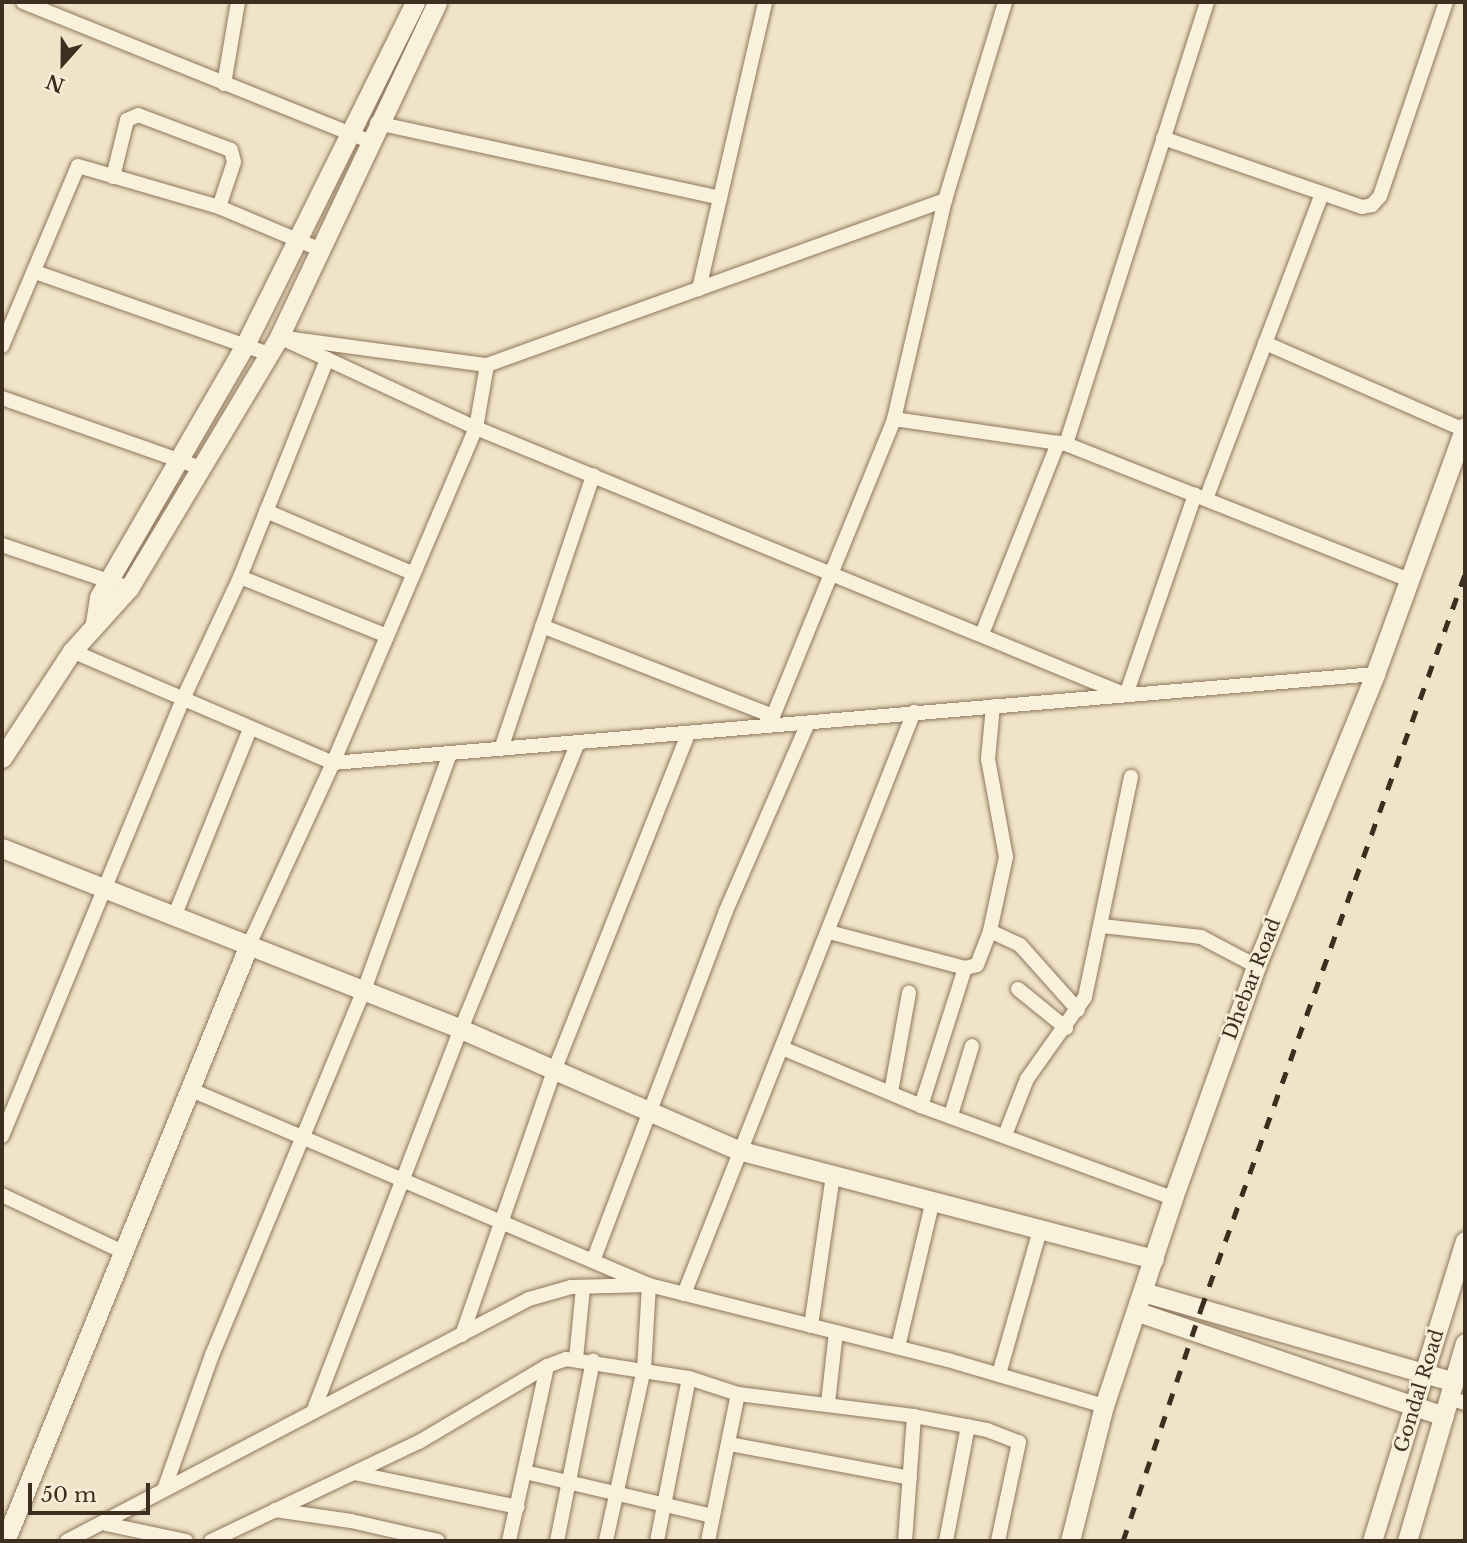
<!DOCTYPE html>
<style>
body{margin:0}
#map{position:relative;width:1467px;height:1543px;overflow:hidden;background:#f0e4c8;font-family:"Libre Baskerville",serif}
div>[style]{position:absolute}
.roads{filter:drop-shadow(0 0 2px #8d765c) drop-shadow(0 0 2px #8d765c)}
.street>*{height:14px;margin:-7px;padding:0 7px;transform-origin:7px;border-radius:7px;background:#faf1dc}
.secondary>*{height:19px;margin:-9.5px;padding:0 9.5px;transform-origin:9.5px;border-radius:9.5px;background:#faf1dc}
.rail>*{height:5px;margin-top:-2.5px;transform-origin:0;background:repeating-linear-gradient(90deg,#3d2e20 0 12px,transparent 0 24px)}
span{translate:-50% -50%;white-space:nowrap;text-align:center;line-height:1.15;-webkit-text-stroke:5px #f7eed8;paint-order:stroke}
.street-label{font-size:19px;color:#3d2e20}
.frame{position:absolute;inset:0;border:4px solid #3d2e20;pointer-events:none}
.north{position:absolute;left:28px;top:28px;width:70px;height:70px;-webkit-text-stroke:5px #f7eed8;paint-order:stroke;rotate:201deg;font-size:19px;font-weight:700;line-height:28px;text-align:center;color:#3d2e20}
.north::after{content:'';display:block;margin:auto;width:24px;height:32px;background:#3d2e20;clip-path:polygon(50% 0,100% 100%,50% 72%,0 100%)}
.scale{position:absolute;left:28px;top:1483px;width:122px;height:32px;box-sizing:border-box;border:4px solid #3d2e20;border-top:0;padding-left:9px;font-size:21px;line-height:24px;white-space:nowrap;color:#3d2e20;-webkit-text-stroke:5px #f7eed8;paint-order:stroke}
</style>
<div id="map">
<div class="roads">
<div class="street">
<i style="left:23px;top:2px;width:373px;rotate:21.9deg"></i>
<i style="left:224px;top:84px;width:83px;rotate:-80.3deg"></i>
<i style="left:377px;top:123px;width:351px;rotate:12.3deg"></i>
<i style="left:1163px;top:138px;width:211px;rotate:19.1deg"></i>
<i style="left:1362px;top:207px;width:10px;rotate:-11deg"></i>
<i style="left:1372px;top:205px;width:12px;rotate:-48deg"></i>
<i style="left:1380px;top:196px;width:205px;rotate:-71.2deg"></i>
<i style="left:113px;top:177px;width:59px;rotate:-76.2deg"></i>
<i style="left:127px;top:120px;width:12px;rotate:-24deg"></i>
<i style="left:138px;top:115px;width:99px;rotate:20.6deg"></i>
<i style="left:231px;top:150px;width:12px;rotate:76deg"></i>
<i style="left:234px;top:162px;width:47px;rotate:108.4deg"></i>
<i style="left:35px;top:272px;width:248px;rotate:19.3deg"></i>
<i style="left:699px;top:289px;width:294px;rotate:-77deg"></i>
<i style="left:279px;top:337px;width:210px;rotate:7.7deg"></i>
<i style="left:487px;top:365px;width:64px;rotate:99.9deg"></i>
<i style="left:476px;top:428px;width:164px;rotate:-155.2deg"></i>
<i style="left:327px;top:359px;width:53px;rotate:-155.4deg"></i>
<i style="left:1265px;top:343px;width:217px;rotate:23.6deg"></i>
<i style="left:2px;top:346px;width:195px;rotate:-67.1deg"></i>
<i style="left:78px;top:166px;width:147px;rotate:16.2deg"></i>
<i style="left:219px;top:207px;width:108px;rotate:22.8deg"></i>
<i style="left:487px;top:365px;width:487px;rotate:-19.8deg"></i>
<i style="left:945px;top:200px;width:207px;rotate:-73.1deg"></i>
<i style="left:2px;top:398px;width:211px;rotate:19.4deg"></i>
<i style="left:894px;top:419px;width:225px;rotate:-76.9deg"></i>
<i style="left:1066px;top:444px;width:464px;rotate:-72.3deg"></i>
<i style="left:1206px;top:499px;width:327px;rotate:-69.2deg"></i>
<i style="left:266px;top:511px;width:159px;rotate:23deg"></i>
<i style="left:2px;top:545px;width:134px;rotate:18.7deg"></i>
<i style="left:240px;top:577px;width:156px;rotate:21.8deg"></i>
<i style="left:542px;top:626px;width:248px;rotate:21.3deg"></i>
<i style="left:982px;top:634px;width:206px;rotate:-68.3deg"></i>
<i style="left:72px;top:651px;width:284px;rotate:23.2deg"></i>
<i style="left:333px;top:763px;width:1046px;rotate:-4.88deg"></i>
<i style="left:769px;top:726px;width:331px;rotate:-67.8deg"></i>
<i style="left:894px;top:419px;width:174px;rotate:8.3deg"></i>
<i style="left:1066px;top:444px;width:369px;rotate:21.6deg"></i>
<i style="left:501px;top:749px;width:289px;rotate:-71.4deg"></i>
<i style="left:174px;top:917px;width:203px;rotate:-68deg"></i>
<i style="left:1102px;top:926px;width:100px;rotate:6.3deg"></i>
<i style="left:1201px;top:937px;width:62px;rotate:27.8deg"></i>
<i style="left:990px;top:931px;width:33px;rotate:25deg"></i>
<i style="left:1020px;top:945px;width:87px;rotate:48.3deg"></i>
<i style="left:829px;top:932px;width:141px;rotate:14.8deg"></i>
<i style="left:965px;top:968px;width:12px;rotate:-14deg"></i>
<i style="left:977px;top:965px;width:36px;rotate:-69deg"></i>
<i style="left:990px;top:931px;width:76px;rotate:-77.8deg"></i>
<i style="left:1006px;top:857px;width:100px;rotate:-100.4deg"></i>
<i style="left:988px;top:759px;width:53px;rotate:-84.6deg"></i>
<i style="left:248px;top:947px;width:203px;rotate:-65.2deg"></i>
<i style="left:333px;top:763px;width:364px;rotate:-66.9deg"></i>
<i style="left:476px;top:428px;width:703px;rotate:22.33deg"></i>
<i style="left:1126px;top:695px;width:212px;rotate:-71deg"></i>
<i style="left:1018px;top:989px;width:62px;rotate:39.1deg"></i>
<i style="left:782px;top:1048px;width:151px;rotate:22.6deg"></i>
<i style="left:921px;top:1106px;width:268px;rotate:20.1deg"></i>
<i style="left:189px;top:1089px;width:500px;rotate:23.08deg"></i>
<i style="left:649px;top:1285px;width:84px;rotate:93.4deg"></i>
<i style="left:644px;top:1369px;width:176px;rotate:102.5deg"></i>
<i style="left:891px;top:1092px;width:101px;rotate:-79.7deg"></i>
<i style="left:921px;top:1106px;width:145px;rotate:-72.3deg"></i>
<i style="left:951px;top:1115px;width:72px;rotate:-73.1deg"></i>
<i style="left:1005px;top:1135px;width:60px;rotate:-68.6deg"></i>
<i style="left:1027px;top:1079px;width:100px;rotate:-54.7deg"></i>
<i style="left:1085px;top:997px;width:225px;rotate:-78.2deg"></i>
<i style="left:2px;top:1136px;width:471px;rotate:-67.5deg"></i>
<i style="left:182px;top:701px;width:137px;rotate:-64.9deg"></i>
<i style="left:240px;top:577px;width:235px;rotate:-68.2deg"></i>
<i style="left:2px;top:1195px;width:134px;rotate:25.2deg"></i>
<i style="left:593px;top:1261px;width:372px;rotate:-69.2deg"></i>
<i style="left:725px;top:913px;width:207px;rotate:-66.4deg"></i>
<i style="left:684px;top:1294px;width:626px;rotate:-68.44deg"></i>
<i style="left:811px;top:1326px;width:153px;rotate:-81.7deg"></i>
<i style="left:462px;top:1335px;width:280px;rotate:-70.8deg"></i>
<i style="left:554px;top:1071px;width:360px;rotate:-68.3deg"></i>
<i style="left:898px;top:1347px;width:147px;rotate:-76.6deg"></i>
<i style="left:576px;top:1359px;width:72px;rotate:-84.4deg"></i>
<i style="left:999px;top:1374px;width:150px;rotate:-74.1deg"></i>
<i style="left:1449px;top:1398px;width:17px;rotate:17deg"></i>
<i style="left:828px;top:1403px;width:71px;rotate:-83.6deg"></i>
<i style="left:313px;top:1412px;width:411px;rotate:-68.9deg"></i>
<i style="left:461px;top:1029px;width:307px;rotate:-67.8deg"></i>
<i style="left:914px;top:1416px;width:74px;rotate:10.9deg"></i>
<i style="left:987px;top:1430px;width:34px;rotate:21deg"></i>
<i style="left:1019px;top:1442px;width:101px;rotate:102deg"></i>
<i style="left:729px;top:1444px;width:184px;rotate:10.6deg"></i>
<i style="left:525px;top:1472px;width:193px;rotate:13.2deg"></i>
<i style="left:354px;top:1473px;width:167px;rotate:11.7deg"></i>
<i style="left:165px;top:1487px;width:140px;rotate:-70.4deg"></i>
<i style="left:212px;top:1355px;width:395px;rotate:-67.4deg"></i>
<i style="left:364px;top:990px;width:249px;rotate:-70deg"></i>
<i style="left:275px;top:1510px;width:77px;rotate:8.2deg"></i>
<i style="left:351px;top:1521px;width:89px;rotate:12.9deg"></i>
<i style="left:106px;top:1524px;width:82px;rotate:12deg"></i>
<i style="left:67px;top:1541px;width:522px;rotate:-27.65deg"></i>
<i style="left:529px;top:1299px;width:44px;rotate:-15.9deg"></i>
<i style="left:571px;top:1287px;width:78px;rotate:-1.5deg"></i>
<i style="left:649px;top:1285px;width:308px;rotate:14.1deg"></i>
<i style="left:948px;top:1360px;width:163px;rotate:16.4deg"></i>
<i style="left:211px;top:1541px;width:230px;rotate:-25.5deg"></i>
<i style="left:419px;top:1442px;width:149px;rotate:-30.7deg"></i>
<i style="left:509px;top:1541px;width:179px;rotate:-77.7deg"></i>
<i style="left:547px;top:1366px;width:20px;rotate:-20deg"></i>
<i style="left:566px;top:1359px;width:124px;rotate:8.8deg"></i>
<i style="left:689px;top:1378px;width:52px;rotate:18.1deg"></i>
<i style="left:738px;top:1394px;width:177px;rotate:7.1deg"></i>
<i style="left:914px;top:1416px;width:125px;rotate:94.1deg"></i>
<i style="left:557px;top:1541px;width:184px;rotate:-78.7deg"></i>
<i style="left:657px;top:1541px;width:166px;rotate:-78.9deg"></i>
<i style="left:708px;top:1541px;width:150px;rotate:-78.5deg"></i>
<i style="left:946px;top:1541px;width:117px;rotate:-79.2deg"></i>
</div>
<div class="secondary">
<i style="left:95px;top:623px;width:26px;rotate:-81deg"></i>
<i style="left:99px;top:597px;width:291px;rotate:-59.9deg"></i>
<i style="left:245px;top:345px;width:383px;rotate:-63.6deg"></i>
<i style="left:2px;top:758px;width:128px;rotate:-56.8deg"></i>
<i style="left:72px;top:651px;width:85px;rotate:-47.9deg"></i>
<i style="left:129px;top:588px;width:292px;rotate:-59.1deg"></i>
<i style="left:279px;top:337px;width:370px;rotate:-64.7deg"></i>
<i style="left:2px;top:848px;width:493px;rotate:21.5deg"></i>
<i style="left:461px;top:1029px;width:302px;rotate:23.6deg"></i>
<i style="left:738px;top:1150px;width:430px;rotate:14.7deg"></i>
<i style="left:1143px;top:1292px;width:324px;rotate:16.1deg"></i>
<i style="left:1138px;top:1312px;width:323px;rotate:18.8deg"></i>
<i style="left:5px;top:1541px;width:642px;rotate:-67.75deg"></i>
<i style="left:1070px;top:1541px;width:139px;rotate:-75.9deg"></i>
<i style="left:1104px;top:1406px;width:219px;rotate:-71.6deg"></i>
<i style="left:1173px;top:1198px;width:246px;rotate:-70.3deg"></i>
<i style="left:1256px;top:966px;width:315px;rotate:-67.8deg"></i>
<i style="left:1375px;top:674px;width:263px;rotate:-70deg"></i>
<i style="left:1372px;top:1541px;width:314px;rotate:-72.8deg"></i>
<i style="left:1407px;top:1541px;width:206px;rotate:-73.7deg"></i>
</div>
</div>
<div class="rail">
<i style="left:1123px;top:1541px;width:245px;rotate:-71.4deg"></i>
<i style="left:1201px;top:1309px;width:781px;rotate:-70.24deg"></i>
</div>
<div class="street-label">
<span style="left:1252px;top:979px;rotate:-69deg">Dhebar Road</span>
<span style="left:1419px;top:1391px;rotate:-73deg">Gondal Road</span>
</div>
<div class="frame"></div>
<div class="north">N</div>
<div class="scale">50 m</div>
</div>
